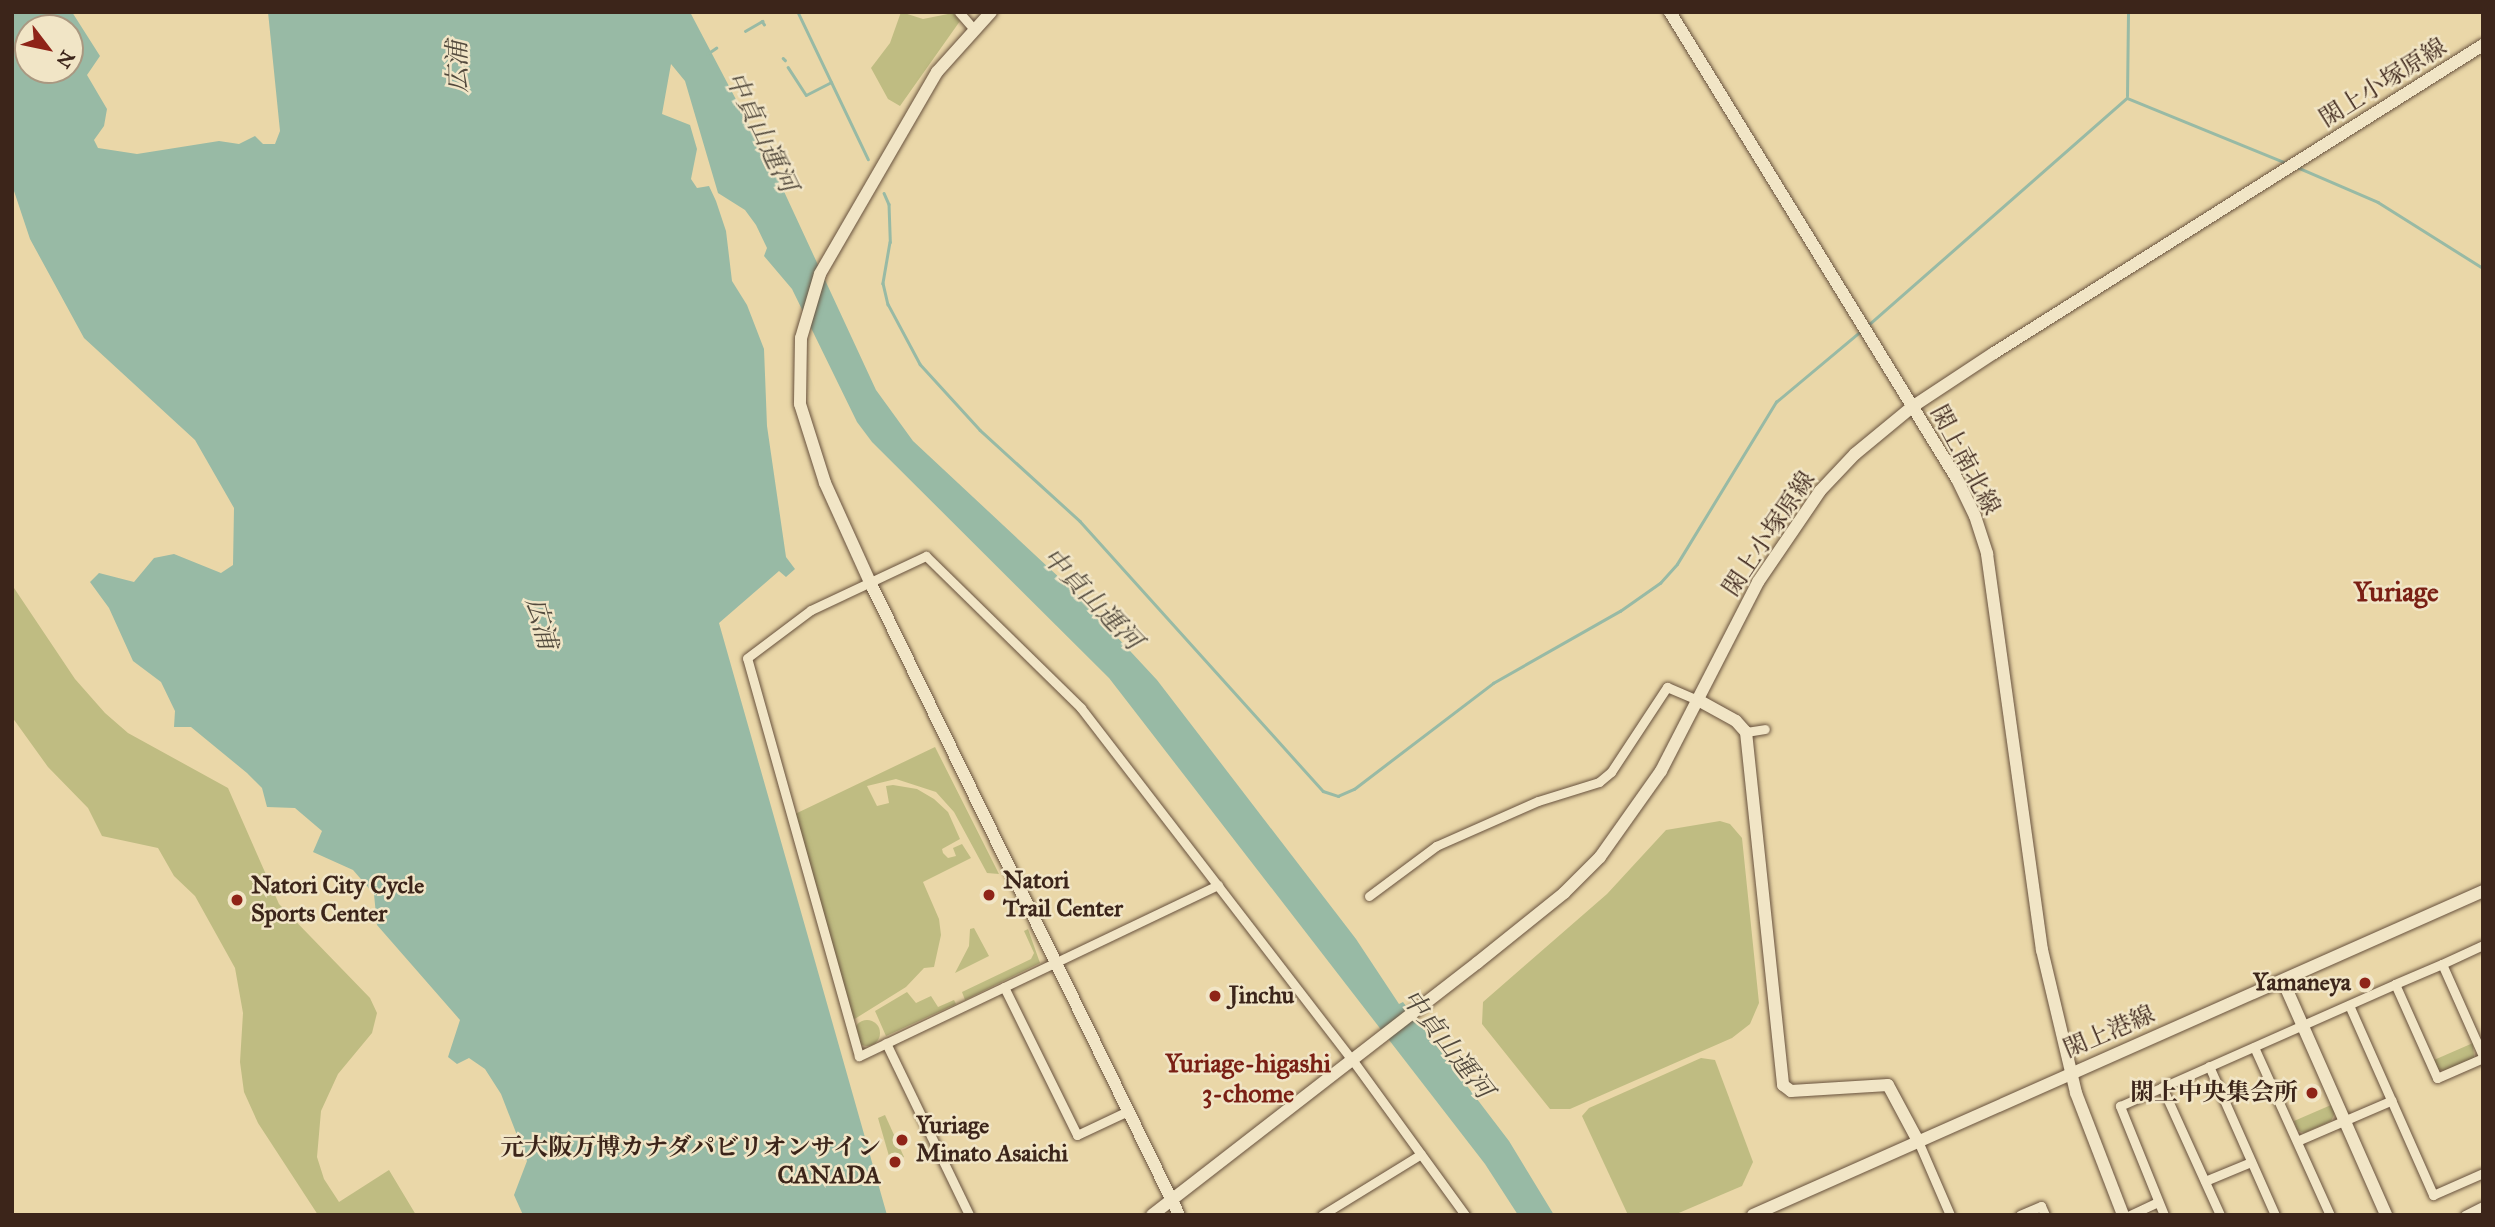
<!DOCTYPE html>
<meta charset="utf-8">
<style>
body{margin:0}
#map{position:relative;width:2495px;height:1227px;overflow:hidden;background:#ead7a8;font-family:"IM FELL Great Primer","Noto Serif JP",serif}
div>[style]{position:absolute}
.green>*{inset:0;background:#bfbc82}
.round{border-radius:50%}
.water>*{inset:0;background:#98baa5}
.stream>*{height:2.5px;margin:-1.25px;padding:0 1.25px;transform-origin:1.25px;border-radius:1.25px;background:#98baa5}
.roads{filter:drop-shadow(0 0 2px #68523e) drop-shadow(0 0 2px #68523e)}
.street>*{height:9px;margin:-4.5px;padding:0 4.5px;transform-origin:4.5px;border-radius:4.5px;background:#f1e5c6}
.secondary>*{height:12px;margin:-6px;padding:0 6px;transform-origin:6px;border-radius:6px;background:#f1e5c6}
.dots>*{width:19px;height:19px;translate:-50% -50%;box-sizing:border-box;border:4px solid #f1e5c6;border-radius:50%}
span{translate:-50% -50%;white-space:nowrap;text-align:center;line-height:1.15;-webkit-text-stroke:5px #f1e5c6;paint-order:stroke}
.street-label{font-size:24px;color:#3c251a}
.poi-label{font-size:24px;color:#3c251a;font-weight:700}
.left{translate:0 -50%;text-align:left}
.right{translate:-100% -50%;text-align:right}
.water-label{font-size:26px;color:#534a3d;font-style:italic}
.neighbourhood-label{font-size:26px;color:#7a1f14;font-weight:700}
.quarter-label{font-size:28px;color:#7a1f14;font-weight:700}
.frame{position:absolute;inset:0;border:14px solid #3c251a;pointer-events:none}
.north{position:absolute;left:14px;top:14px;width:70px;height:70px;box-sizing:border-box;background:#f1e5c6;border:2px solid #a99881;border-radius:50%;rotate:122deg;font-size:19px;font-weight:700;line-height:28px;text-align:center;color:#3c251a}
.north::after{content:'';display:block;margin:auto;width:24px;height:32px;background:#8f2418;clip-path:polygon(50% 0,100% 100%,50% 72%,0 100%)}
</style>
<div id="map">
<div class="green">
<i style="clip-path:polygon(901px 12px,923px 19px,953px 13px,960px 21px,900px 106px,888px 99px,871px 68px,890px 43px)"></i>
<i style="clip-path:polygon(12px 585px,75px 679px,105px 713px,128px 733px,228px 788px,279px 904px,370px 998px,377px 1013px,372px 1033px,338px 1074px,321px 1111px,317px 1157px,324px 1179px,339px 1202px,389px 1170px,416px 1215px,318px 1215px,258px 1123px,244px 1092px,240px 1062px,243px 1013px,235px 968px,195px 896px,174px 876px,158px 848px,102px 836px,88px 808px,48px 767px,12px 717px)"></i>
<i style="clip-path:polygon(935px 747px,999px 874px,987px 873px,954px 812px,936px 792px,896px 779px,867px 786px,877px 806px,889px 803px,886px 786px,893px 785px,917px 789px,934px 799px,948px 812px,960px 839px,942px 849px,943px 853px,948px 858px,956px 856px,953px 848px,962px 844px,971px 858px,923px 882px,939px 919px,941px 935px,934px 967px,924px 968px,906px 987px,853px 1020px,795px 814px)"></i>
<i style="clip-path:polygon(1720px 821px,1730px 824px,1742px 838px,1759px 1003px,1750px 1024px,1732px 1038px,1570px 1109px,1550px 1109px,1482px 1024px,1483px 1002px,1607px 894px,1666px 830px)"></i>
<i style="clip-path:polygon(974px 928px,989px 956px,955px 973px,969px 946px,970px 929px)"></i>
<i style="clip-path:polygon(1028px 929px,1040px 963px,965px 1000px,962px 992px,1031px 959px,1034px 953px,1024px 931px)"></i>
<i style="clip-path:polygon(907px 992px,916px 1003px,931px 996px,938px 1007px,954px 1000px,956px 1004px,886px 1036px,875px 1011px)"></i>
<i class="round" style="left:854px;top:1020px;width:26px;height:26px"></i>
<i style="clip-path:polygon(2473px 1043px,2474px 1058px,2445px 1071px,2438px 1069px,2434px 1060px)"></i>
<i style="clip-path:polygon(1701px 1058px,1715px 1060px,1753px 1162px,1742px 1186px,1674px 1215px,1628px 1215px,1582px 1116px,1589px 1108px)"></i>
<i style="clip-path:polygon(2331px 1105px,2335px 1113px,2331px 1121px,2304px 1133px,2297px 1130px,2294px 1121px)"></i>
<i style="clip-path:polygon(885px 1115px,904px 1157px,891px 1163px,878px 1118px)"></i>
</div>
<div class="water">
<i style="clip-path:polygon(evenodd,12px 12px,72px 12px,100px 56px,87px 75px,107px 109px,104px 126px,94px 140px,98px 148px,137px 154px,219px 141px,239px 144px,255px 136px,263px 144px,275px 144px,280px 131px,268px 12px,690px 12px,781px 185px,876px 390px,913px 441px,1078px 595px,1157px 680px,1356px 939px,1399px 1004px,1403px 1002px,1509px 1141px,1554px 1215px,1518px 1215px,1485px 1164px,1109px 678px,872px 442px,857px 422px,792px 289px,764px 256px,767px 248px,756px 225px,745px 210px,718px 193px,685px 81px,671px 64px,662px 114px,690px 125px,697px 149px,691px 179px,697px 188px,709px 186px,716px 201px,726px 231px,732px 281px,747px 305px,764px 349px,767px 426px,786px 557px,795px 569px,786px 577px,779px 571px,719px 623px,887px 1215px,523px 1215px,514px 1195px,527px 1161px,501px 1094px,485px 1069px,469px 1058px,457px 1064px,448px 1057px,460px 1020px,377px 925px,374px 894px,353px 870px,313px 852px,322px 831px,295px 808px,267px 807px,262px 788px,247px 773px,191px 727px,174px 727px,175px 711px,161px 682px,133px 661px,109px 608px,90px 582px,99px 573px,134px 582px,154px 558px,174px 554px,221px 573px,233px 565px,234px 508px,195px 440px,84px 338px,30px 239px,12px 185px,12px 12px,28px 28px,70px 28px,70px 70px,28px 70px,28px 28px)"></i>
</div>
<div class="stream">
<i style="left:798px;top:12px;width:163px;rotate:64.5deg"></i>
<i style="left:745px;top:31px;width:20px;rotate:-30deg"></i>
<i style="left:762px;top:21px;width:4px;rotate:56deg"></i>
<i style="left:707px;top:54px;width:11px;rotate:-34deg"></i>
<i style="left:783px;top:58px;width:3px;rotate:45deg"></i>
<i style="left:788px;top:67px;width:33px;rotate:57deg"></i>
<i style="left:806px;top:95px;width:28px;rotate:-27deg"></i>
<i style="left:2127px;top:96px;width:84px;rotate:-89.3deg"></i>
<i style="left:2299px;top:168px;width:86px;rotate:23.3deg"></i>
<i style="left:2378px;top:202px;width:124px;rotate:32.2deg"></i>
<i style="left:884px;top:193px;width:12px;rotate:66deg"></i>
<i style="left:889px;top:204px;width:38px;rotate:88deg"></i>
<i style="left:890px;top:242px;width:42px;rotate:99.7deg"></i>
<i style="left:883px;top:283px;width:22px;rotate:77deg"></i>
<i style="left:888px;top:304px;width:68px;rotate:61.9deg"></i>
<i style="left:920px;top:364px;width:89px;rotate:47.7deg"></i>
<i style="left:980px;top:430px;width:135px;rotate:42.3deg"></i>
<i style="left:1080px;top:521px;width:363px;rotate:48deg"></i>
<i style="left:1323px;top:791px;width:16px;rotate:18deg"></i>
<i style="left:1338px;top:796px;width:17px;rotate:-24deg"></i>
<i style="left:1354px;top:789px;width:175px;rotate:-37.3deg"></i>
<i style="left:1493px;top:683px;width:146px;rotate:-29.6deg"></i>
<i style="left:1620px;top:611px;width:49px;rotate:-35deg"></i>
<i style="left:1660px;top:583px;width:25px;rotate:-48deg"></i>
<i style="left:1677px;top:564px;width:190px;rotate:-58.6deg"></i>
<i style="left:1776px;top:402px;width:111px;rotate:-39.9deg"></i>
<i style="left:1866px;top:327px;width:347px;rotate:-41.3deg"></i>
<i style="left:2127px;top:98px;width:172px;rotate:22.2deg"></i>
</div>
<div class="roads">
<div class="street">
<i style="left:959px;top:12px;width:21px;rotate:49deg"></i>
<i style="left:1746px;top:732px;width:19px;rotate:-9deg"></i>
<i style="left:1218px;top:885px;width:398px;rotate:154.5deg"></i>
<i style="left:859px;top:1056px;width:413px;rotate:-105.7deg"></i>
<i style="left:747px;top:658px;width:80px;rotate:-36.9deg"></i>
<i style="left:811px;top:610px;width:127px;rotate:-25.2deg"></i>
<i style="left:926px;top:556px;width:217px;rotate:44.4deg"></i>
<i style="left:1081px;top:708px;width:442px;rotate:52.4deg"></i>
<i style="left:1351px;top:1058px;width:194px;rotate:54deg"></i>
<i style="left:1369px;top:896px;width:84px;rotate:-36.7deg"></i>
<i style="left:1436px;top:846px;width:111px;rotate:-23.8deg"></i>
<i style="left:1538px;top:801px;width:64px;rotate:-17.3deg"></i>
<i style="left:1599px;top:782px;width:16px;rotate:-40deg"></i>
<i style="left:1611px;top:772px;width:102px;rotate:-56.6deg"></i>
<i style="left:1667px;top:687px;width:34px;rotate:23deg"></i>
<i style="left:2483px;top:945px;width:45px;rotate:155.1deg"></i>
<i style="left:2442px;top:964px;width:101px;rotate:66deg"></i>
<i style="left:2395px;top:984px;width:51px;rotate:-23.1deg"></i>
<i style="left:1004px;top:987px;width:165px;rotate:63.7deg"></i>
<i style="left:1077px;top:1135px;width:56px;rotate:-25.2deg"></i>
<i style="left:2349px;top:1005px;width:208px;rotate:66.1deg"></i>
<i style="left:2433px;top:1195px;width:55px;rotate:-23.7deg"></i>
<i style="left:886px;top:1043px;width:191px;rotate:64.2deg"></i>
<i style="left:2254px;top:1047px;width:184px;rotate:65.7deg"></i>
<i style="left:2209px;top:1066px;width:163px;rotate:66.1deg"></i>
<i style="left:2162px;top:1087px;width:141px;rotate:65.6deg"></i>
<i style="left:1918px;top:1141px;width:81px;rotate:66.6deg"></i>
<i style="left:2297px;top:1141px;width:103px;rotate:-23.3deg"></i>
<i style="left:2205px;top:1181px;width:50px;rotate:-22.4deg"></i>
<i style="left:1322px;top:1215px;width:116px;rotate:-31.6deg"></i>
<i style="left:2020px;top:1215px;width:23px;rotate:-23deg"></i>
<i style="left:2041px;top:1206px;width:10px;rotate:66deg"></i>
<i style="left:2130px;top:1215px;width:31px;rotate:-25deg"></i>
<i style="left:2164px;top:1215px;width:118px;rotate:-112deg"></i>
<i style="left:2120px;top:1106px;width:301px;rotate:-23.9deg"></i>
<i style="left:2395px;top:984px;width:103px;rotate:65.9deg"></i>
<i style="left:2437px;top:1078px;width:50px;rotate:-23.5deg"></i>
<i style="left:2465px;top:1215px;width:20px;rotate:-27deg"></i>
</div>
<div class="secondary">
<i style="left:991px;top:12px;width:81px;rotate:132deg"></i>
<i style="left:937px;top:72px;width:233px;rotate:120.1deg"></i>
<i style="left:820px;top:274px;width:67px;rotate:106.5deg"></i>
<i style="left:801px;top:338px;width:66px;rotate:90.9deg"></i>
<i style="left:800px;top:404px;width:83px;rotate:72.4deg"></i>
<i style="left:825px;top:483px;width:109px;rotate:65.6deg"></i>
<i style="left:870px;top:582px;width:704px;rotate:63.98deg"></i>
<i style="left:1670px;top:12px;width:548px;rotate:58.43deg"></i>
<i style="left:1957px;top:479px;width:41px;rotate:64.1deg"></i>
<i style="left:1975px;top:516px;width:40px;rotate:72deg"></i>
<i style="left:1987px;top:554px;width:400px;rotate:82.1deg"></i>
<i style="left:2042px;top:950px;width:147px;rotate:76.6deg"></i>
<i style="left:2076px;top:1093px;width:131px;rotate:68.9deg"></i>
<i style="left:1698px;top:700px;width:43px;rotate:28.9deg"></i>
<i style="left:1736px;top:721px;width:15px;rotate:48deg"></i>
<i style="left:1746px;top:732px;width:355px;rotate:84deg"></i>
<i style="left:1783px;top:1085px;width:10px;rotate:37deg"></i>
<i style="left:1791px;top:1091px;width:97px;rotate:-3.5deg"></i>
<i style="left:1888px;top:1085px;width:64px;rotate:61.8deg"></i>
<i style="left:2283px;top:981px;width:256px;rotate:66.2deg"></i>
<i style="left:1152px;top:1215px;width:411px;rotate:-37.8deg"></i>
<i style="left:1477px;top:963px;width:112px;rotate:-38.8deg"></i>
<i style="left:1564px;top:893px;width:51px;rotate:-45deg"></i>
<i style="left:1600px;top:857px;width:105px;rotate:-54.7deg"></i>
<i style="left:1661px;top:771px;width:212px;rotate:-62.8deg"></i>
<i style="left:1758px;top:582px;width:110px;rotate:-55.7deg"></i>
<i style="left:1820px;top:491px;width:51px;rotate:-46.6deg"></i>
<i style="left:1855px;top:454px;width:74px;rotate:-39.5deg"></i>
<i style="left:1912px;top:407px;width:98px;rotate:-33.4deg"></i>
<i style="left:1994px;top:353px;width:578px;rotate:-32.21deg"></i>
<i style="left:1753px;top:1215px;width:799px;rotate:-23.93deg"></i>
</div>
</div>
<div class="dots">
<i style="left:989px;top:895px;background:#8f2418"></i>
<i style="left:237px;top:900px;background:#8f2418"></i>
<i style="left:2365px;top:983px;background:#8f2418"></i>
<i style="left:1215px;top:996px;background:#8f2418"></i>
<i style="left:2312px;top:1093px;background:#8f2418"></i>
<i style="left:902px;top:1140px;background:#8f2418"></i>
<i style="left:895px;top:1162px;background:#8f2418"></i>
</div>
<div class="street-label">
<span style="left:2383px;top:83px;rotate:-32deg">閖上小塚原線</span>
<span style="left:1965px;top:460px;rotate:62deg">閖上南北線</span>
<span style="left:1769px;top:534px;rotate:-56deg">閖上小塚原線</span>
<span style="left:2109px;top:1032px;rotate:-23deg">閖上港線</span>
</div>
<div class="poi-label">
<span class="left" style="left:1003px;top:895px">Natori<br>Trail Center</span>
<span class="left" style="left:251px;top:900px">Natori City Cycle<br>Sports Center</span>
<span class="right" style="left:2351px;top:983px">Yamaneya</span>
<span class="left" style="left:1229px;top:996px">Jinchu</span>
<span class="right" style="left:2298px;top:1093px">閖上中央集会所</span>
<span class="left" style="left:916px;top:1140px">Yuriage<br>Minato Asaichi</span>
<span class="right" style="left:881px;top:1162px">元大阪万博カナダパビリオンサイン<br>CANADA</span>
</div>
<div class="water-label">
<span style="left:458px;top:67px;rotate:-91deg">広浦</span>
<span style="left:761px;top:132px;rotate:64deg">中貞山運河</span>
<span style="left:1092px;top:599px;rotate:46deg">中貞山運河</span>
<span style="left:541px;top:623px;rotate:74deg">広浦</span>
<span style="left:1447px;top:1044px;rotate:52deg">中貞山運河</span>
</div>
<div class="neighbourhood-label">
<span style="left:1248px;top:1079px">Yuriage-higashi<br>3-chome</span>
</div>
<div class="quarter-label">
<span style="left:2396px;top:592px">Yuriage</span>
</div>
<div class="frame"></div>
<div class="north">N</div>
</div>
